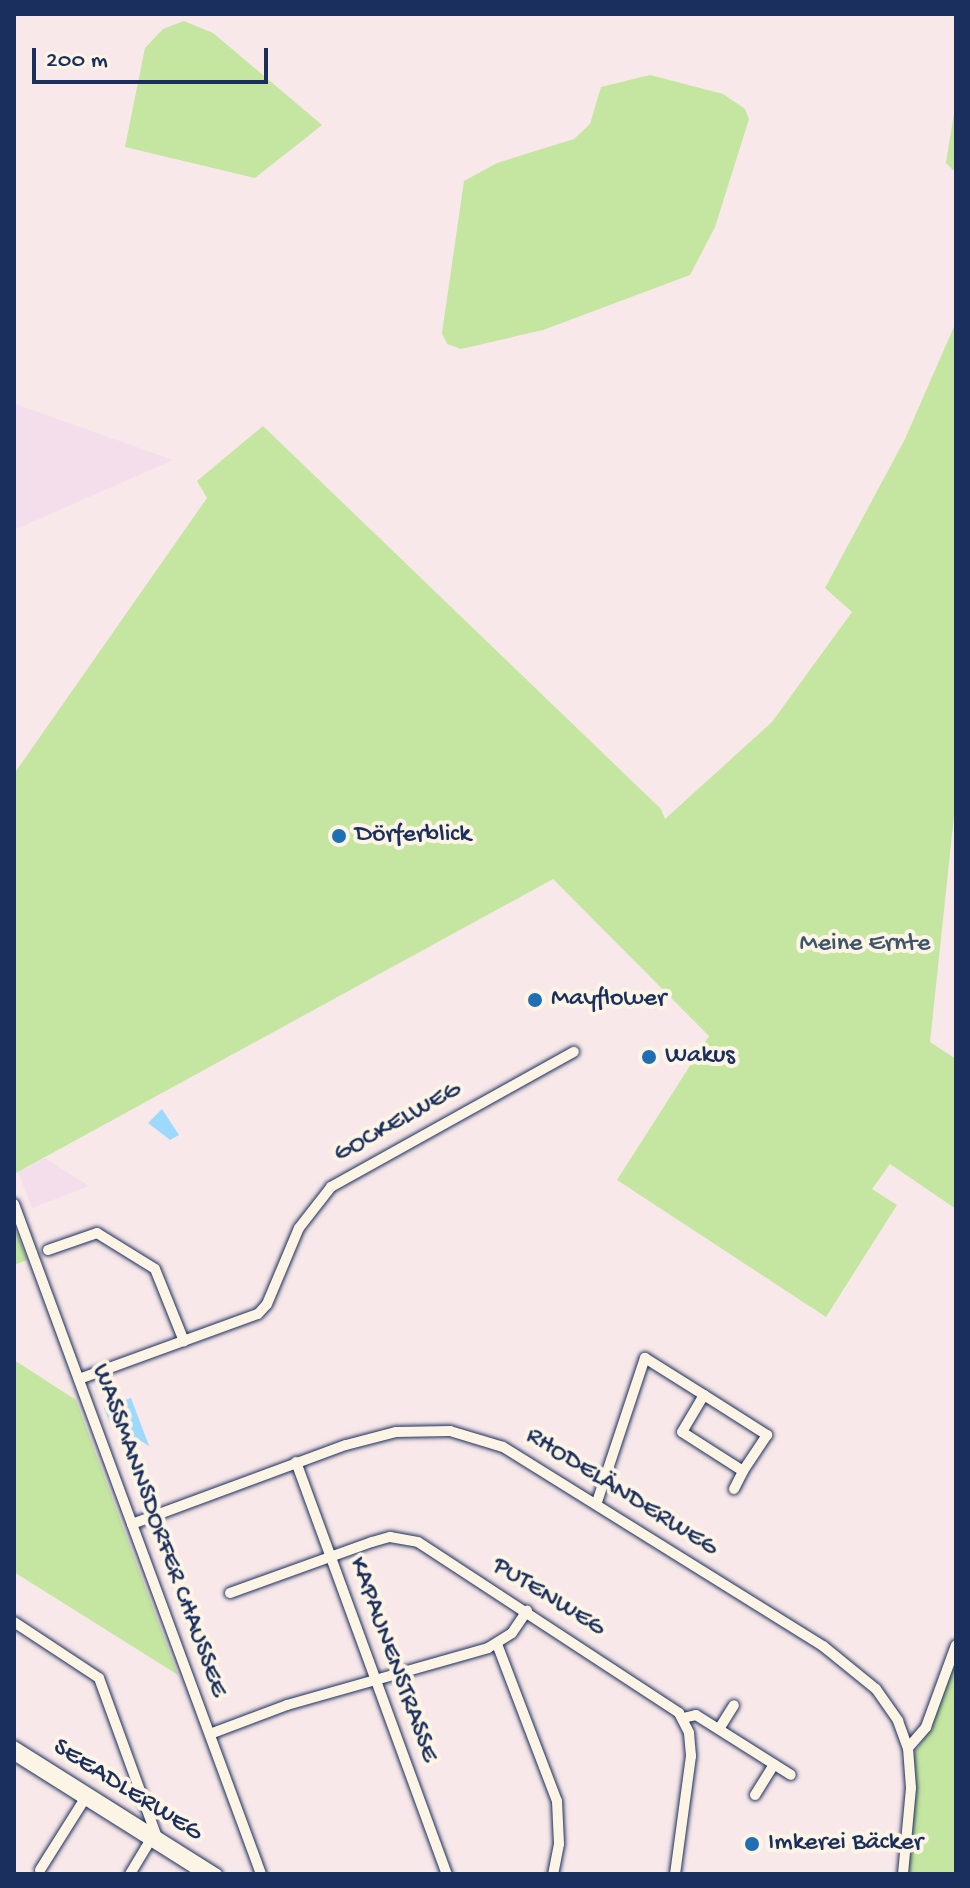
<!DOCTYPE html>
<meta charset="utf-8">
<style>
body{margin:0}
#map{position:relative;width:970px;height:1888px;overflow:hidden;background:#f8e8e9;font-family:"Gochi Hand",sans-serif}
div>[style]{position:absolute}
.built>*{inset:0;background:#f5deeb}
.green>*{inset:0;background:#c4e6a0}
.water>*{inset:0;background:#9cd9fd}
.roads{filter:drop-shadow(0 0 2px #1b2f5e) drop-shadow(0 0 2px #1b2f5e)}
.minor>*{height:10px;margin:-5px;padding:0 5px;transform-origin:5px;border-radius:5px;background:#fcf5e5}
.dots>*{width:22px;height:22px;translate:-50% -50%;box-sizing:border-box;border:4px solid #fcf5e5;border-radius:50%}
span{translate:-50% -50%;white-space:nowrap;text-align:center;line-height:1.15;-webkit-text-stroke:8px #fcf5e5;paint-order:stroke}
.poi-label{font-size:26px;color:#1b2f5e}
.left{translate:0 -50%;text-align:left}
.park-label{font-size:26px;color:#3d546b}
.street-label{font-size:26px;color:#1b2f5e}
.frame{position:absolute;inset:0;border:16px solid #1b2f5e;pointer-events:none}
.scale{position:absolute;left:32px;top:48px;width:236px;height:36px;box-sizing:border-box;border:4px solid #1b2f5e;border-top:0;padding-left:10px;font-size:24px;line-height:28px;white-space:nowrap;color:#1b2f5e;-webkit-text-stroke:6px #fcf5e5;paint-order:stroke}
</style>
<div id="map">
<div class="built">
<i style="clip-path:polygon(14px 404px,18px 405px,173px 460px,14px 530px)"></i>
<i style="clip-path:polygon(45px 1158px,89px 1186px,32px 1208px,18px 1172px)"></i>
</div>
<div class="green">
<i style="clip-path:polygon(184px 21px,213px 33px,322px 125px,255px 178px,125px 147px,145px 48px,163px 29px)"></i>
<i style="clip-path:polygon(650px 75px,723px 94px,745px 109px,749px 119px,715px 227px,690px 275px,543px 330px,461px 349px,447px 344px,442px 333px,464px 181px,497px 163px,574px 139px,590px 124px,601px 87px)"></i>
<i style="clip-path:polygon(956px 101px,956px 173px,946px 163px)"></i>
<i style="clip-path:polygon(956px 322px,956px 797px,930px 1042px,956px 1059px,956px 1209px,890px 1164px,872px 1189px,897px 1205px,826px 1317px,617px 1180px,709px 1036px,553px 879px,14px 1174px,14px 774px,207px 498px,197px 481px,263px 426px,661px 809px,665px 819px,772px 722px,852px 612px,825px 588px,905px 439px)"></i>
<i style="clip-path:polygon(14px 1225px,27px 1260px,14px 1265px)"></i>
<i style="clip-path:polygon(14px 1360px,76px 1400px,178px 1675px,14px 1572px)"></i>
<i style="clip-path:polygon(956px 1654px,956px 1874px,907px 1874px,914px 1754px,931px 1726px)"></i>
</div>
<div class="water">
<i style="clip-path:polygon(162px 1109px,179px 1135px,170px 1140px,148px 1123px)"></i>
<i style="clip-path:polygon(131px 1398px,149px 1446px,109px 1421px,104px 1408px)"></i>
</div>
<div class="roads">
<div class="minor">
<i style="left:14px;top:1204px;width:714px;rotate:69.76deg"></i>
<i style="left:48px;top:1250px;width:52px;rotate:-19.1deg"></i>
<i style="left:97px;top:1233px;width:68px;rotate:31.8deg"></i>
<i style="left:155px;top:1269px;width:78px;rotate:68.1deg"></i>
<i style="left:79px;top:1379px;width:190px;rotate:-20deg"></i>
<i style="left:258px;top:1314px;width:13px;rotate:-48deg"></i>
<i style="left:267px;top:1304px;width:82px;rotate:-67.2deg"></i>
<i style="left:299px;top:1228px;width:52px;rotate:-52deg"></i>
<i style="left:331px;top:1187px;width:278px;rotate:-29.1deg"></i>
<i style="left:296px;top:1462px;width:439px;rotate:69.9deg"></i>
<i style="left:734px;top:1489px;width:20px;rotate:-63deg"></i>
<i style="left:597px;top:1502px;width:152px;rotate:-71.6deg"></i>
<i style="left:645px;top:1358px;width:70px;rotate:32.1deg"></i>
<i style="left:704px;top:1395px;width:75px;rotate:32.4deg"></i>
<i style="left:767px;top:1435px;width:43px;rotate:123.7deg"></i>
<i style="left:743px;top:1471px;width:72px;rotate:-147.4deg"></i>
<i style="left:682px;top:1432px;width:43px;rotate:-59.3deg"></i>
<i style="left:132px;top:1524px;width:228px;rotate:-20.3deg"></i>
<i style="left:346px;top:1445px;width:52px;rotate:-14.6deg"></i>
<i style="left:396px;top:1432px;width:54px;rotate:-1.1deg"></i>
<i style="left:450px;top:1431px;width:55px;rotate:16.8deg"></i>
<i style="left:503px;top:1447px;width:377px;rotate:31.9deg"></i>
<i style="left:823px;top:1646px;width:68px;rotate:39.1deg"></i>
<i style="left:876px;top:1689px;width:39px;rotate:55deg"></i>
<i style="left:898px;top:1721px;width:29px;rotate:70deg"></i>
<i style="left:908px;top:1748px;width:40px;rotate:85.7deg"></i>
<i style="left:911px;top:1788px;width:86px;rotate:95.3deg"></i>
<i style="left:230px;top:1593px;width:151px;rotate:-19.8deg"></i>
<i style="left:372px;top:1542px;width:19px;rotate:-16deg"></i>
<i style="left:390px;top:1537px;width:28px;rotate:10deg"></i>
<i style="left:418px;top:1542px;width:312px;rotate:33.2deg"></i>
<i style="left:679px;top:1713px;width:22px;rotate:63deg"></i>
<i style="left:689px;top:1733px;width:23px;rotate:85deg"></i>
<i style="left:691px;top:1756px;width:119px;rotate:97.7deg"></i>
<i style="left:14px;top:1622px;width:102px;rotate:33.4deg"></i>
<i style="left:99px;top:1678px;width:167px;rotate:70deg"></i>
<i style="left:497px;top:1644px;width:168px;rotate:69.1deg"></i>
<i style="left:557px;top:1801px;width:43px;rotate:87.3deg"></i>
<i style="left:559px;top:1844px;width:31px;rotate:101deg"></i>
<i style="left:683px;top:1718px;width:13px;rotate:-13deg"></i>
<i style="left:696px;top:1715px;width:112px;rotate:32.3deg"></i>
<i style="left:719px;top:1729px;width:28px;rotate:-58deg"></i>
<i style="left:210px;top:1734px;width:82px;rotate:-20.6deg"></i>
<i style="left:287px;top:1705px;width:209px;rotate:-15.8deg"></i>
<i style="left:488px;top:1648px;width:28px;rotate:-32deg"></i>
<i style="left:512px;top:1633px;width:27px;rotate:-56deg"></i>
<i style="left:14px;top:1746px;width:240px;rotate:32.2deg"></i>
<i style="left:908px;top:1748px;width:28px;rotate:-49deg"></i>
<i style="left:926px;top:1727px;width:87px;rotate:-69.9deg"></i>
<i style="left:14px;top:1755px;width:223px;rotate:32.2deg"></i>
<i style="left:755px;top:1795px;width:36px;rotate:-58deg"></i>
<i style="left:40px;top:1870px;width:83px;rotate:-57.8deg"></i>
<i style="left:130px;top:1874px;width:39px;rotate:-59deg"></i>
</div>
</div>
<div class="dots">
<i style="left:339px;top:836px;background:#1f6fb2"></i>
<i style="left:535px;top:1000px;background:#1f6fb2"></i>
<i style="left:649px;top:1057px;background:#1f6fb2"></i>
<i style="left:752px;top:1844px;background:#1f6fb2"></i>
</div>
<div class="poi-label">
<span class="left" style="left:355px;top:836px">Dörferblick</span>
<span class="left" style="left:551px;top:1000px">Mayflower</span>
<span class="left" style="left:665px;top:1057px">Wakus</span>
<span class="left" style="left:768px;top:1844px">Imkerei Bäcker</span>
</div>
<div class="park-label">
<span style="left:865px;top:945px">Meine Ernte</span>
</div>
<div class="street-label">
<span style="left:398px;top:1123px;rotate:-29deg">GOCKELWEG</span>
<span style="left:621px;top:1493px;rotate:32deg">RHODELÄNDERWEG</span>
<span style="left:158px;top:1531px;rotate:70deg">WASSMANNSDORFER CHAUSSEE</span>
<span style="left:548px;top:1598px;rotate:32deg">PUTENWEG</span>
<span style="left:392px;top:1660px;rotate:70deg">KAPAUNENSTRASSE</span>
<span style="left:127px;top:1791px;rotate:32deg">SEEADLERWEG</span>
</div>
<div class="frame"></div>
<div class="scale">200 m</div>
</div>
